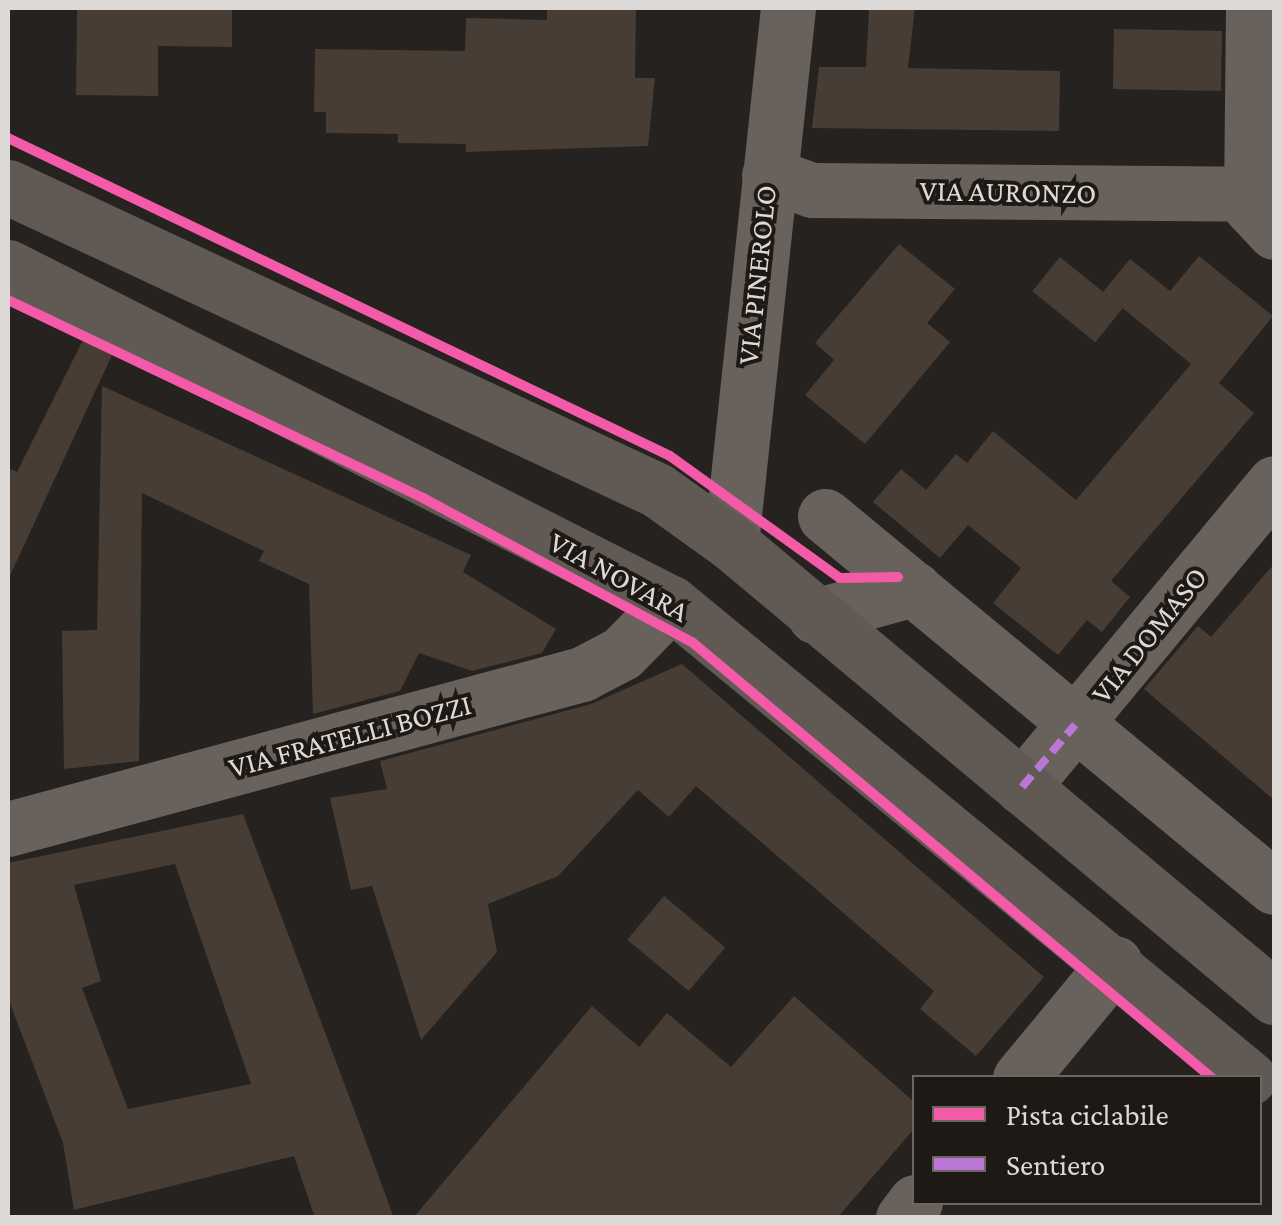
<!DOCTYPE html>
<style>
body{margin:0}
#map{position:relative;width:1282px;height:1225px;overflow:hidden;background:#252220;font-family:"Crimson Pro",serif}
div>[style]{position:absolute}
.building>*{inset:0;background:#473d34;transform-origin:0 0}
.street>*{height:55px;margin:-27.5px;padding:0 27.5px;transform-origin:27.5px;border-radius:27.5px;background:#68615c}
.secondary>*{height:55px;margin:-27.5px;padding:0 27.5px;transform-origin:27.5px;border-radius:27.5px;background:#605954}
.quiet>*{height:8px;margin-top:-4px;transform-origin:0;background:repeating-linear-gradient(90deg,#ba77d6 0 15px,transparent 0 23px)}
.cycleway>*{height:10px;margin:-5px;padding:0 5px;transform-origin:5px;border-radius:5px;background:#f35aa7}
span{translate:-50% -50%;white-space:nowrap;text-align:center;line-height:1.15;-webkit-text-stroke:8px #1e1914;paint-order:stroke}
.street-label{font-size:30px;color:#ddd9d6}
.frame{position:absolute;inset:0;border:10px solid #ddd9d6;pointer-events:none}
.legend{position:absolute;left:912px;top:1075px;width:350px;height:130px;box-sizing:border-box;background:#1e1914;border:2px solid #6a6662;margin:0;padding:12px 18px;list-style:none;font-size:30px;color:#ddd9d6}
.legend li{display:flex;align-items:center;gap:20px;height:50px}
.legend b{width:50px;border:2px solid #6a6662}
</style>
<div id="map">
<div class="building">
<i style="clip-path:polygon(77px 8px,232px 8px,232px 47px,158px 46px,158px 96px,76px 95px)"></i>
<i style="clip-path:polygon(547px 8px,636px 8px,635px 78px,655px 78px,648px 146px,466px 152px,466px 144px,398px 143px,398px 134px,326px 133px,326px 112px,314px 112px,315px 49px,465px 51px,466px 18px,547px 20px)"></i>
<i style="clip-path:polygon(869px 8px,915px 8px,908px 68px,1060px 71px,1059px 131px,812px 128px,819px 67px,866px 67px)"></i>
<i style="left:1114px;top:29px;width:108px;height:60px;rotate:1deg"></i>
<i style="clip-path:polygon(899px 244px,955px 289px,927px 323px,950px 342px,865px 444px,805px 395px,834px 360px,815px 343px)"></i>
<i style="clip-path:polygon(1199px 256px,1273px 316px,1219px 383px,1254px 413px,1111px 581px,1130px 597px,1102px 632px,1087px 620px,1058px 655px,993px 603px,1021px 568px,968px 525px,940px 558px,873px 502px,901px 469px,926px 490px,956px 454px,967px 463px,993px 431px,1076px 500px,1191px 364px,1103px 292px,1130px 259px,1170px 291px)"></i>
<i style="left:1060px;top:257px;width:81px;height:44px;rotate:39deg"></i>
<i style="clip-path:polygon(83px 340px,112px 355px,8px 580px,8px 468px,17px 472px)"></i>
<i style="clip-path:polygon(102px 386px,471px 555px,463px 572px,556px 629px,542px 653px,472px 671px,419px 653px,400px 691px,313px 714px,309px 584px,259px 561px,264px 551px,142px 493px,139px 761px,64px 769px,62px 631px,97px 630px)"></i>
<i style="clip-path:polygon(1274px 564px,1274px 800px,1144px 689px,1198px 626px,1211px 637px)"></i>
<i style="clip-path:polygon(682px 664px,1044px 977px,976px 1056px,920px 1009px,934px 991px,696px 786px,669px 817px,638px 790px,558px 876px,488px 904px,497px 952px,421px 1040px,372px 886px,351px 890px,330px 798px,387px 789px,380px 761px,591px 704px)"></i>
<i style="clip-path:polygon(evenodd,243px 814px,358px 1120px,394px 1218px,315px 1218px,294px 1156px,74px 1210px,63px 1143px,8px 998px,8px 863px,243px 814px,175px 864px,251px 1084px,128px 1109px,82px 988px,101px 981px,74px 885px,175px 864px)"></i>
<i style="left:664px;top:896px;width:80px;height:57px;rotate:40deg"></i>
<i style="clip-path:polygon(794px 996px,914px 1102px,914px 1129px,837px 1218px,413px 1218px,592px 1006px,639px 1047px,667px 1013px,731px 1067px)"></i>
</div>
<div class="street">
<i style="left:1253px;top:8px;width:199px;rotate:90.6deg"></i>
<i style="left:1251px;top:207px;width:34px;rotate:47deg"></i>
<i style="left:769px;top:175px;width:46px;rotate:19.2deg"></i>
<i style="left:812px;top:190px;width:438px;rotate:0.5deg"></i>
<i style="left:825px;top:516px;width:582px;rotate:39.57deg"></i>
<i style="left:731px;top:543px;width:538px;rotate:-83.92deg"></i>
<i style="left:815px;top:616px;width:103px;rotate:-15.3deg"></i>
<i style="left:1022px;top:787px;width:395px;rotate:-50.3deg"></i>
<i style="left:8px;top:829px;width:595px;rotate:-15.11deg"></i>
<i style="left:582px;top:674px;width:45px;rotate:-27.7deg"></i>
<i style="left:622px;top:653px;width:70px;rotate:-45.6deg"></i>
<i style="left:1020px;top:1078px;width:149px;rotate:-50.4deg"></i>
<i style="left:903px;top:1218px;width:20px;rotate:-53deg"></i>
</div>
<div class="secondary">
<i style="left:8px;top:187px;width:716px;rotate:25.03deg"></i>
<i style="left:657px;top:490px;width:91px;rotate:35.6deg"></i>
<i style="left:731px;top:543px;width:708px;rotate:39.9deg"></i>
<i style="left:8px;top:267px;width:743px;rotate:26.88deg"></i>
<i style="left:671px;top:603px;width:748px;rotate:39.41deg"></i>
</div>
<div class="quiet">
<i style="left:1022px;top:787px;width:82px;rotate:-49.5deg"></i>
</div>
<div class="cycleway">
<i style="left:8px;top:138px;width:734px;rotate:25.66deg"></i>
<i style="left:670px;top:456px;width:209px;rotate:35.7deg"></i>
<i style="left:840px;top:578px;width:58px;rotate:-1deg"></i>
<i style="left:8px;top:300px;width:460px;rotate:25.5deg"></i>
<i style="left:423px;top:498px;width:305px;rotate:28.2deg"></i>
<i style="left:692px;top:642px;width:679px;rotate:39.98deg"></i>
</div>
<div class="street-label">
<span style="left:1008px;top:192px;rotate:1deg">VIA AURONZO</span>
<span style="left:757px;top:275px;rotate:-84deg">VIA PINEROLO</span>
<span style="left:619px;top:577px;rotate:29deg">VIA NOVARA</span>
<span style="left:1149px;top:635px;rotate:-51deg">VIA DOMASO</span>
<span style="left:350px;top:736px;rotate:-15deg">VIA FRATELLI BOZZI</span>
</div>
<div class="frame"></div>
<ul class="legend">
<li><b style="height:12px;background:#f35aa7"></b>Pista ciclabile</li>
<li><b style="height:12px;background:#ba77d6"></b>Sentiero</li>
</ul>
</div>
